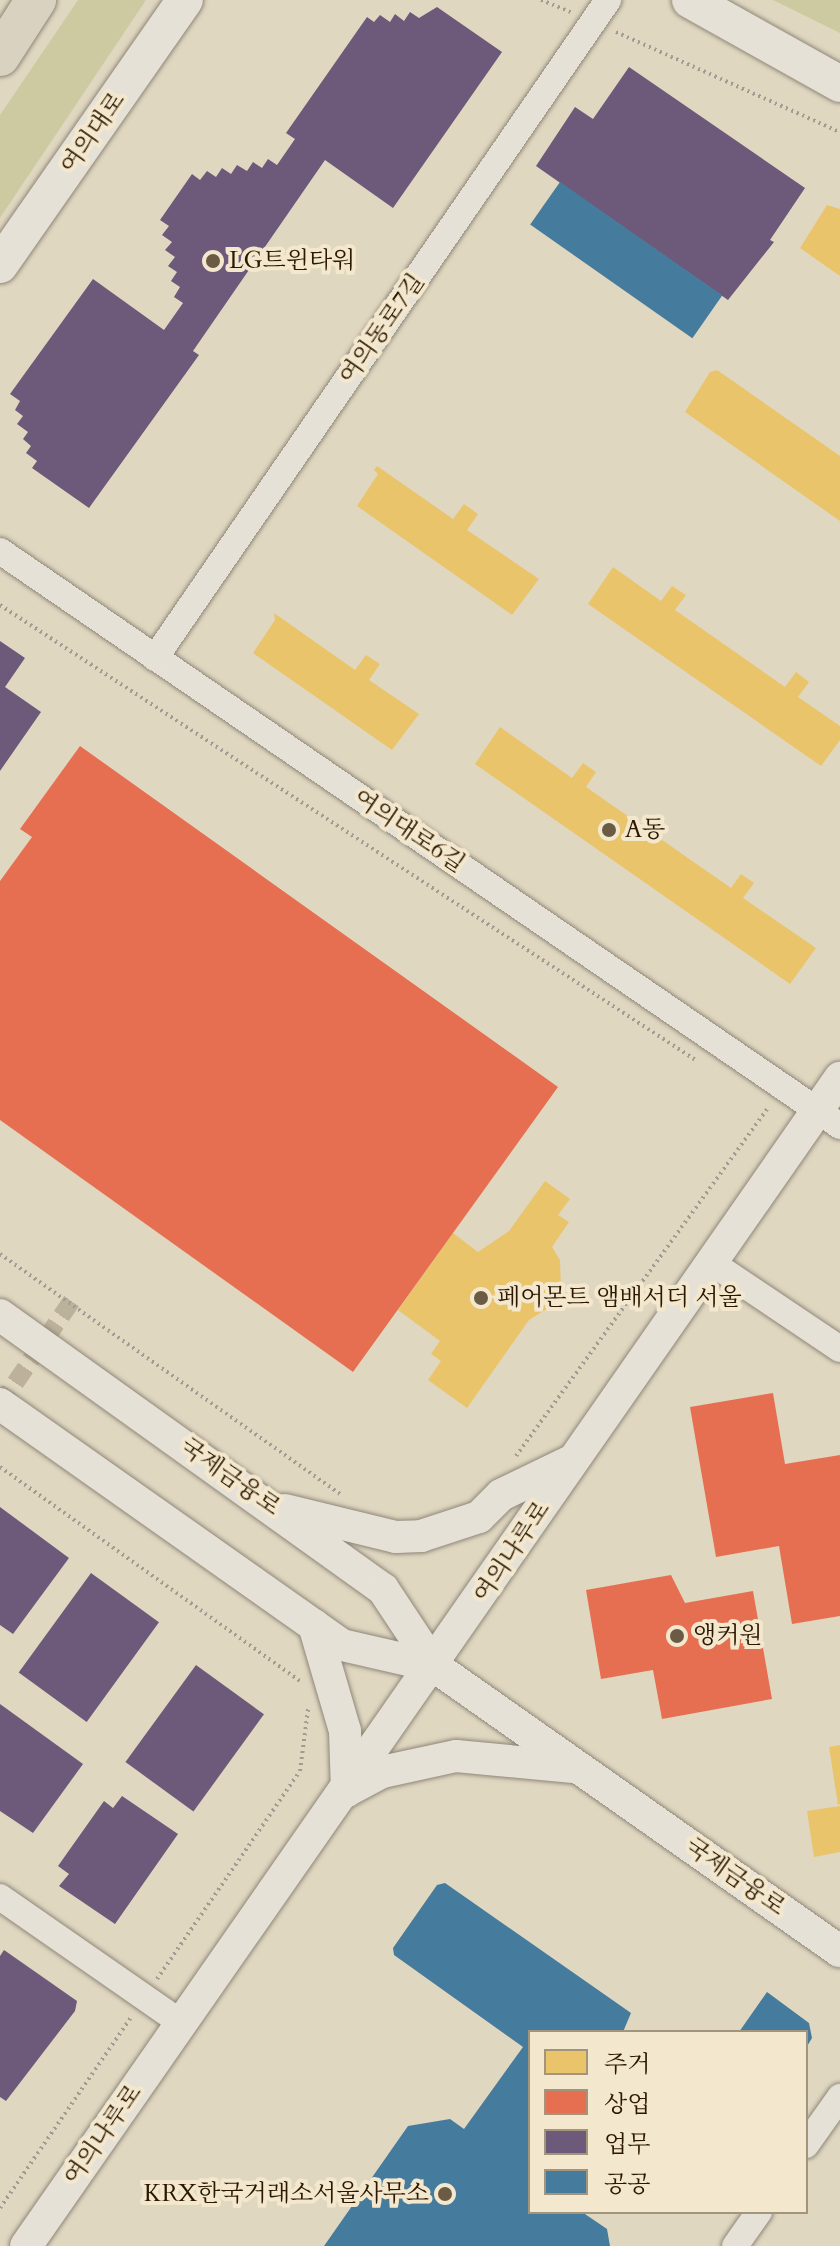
<!DOCTYPE html>
<meta charset="utf-8">
<style>
body{margin:0}
#map{position:relative;width:840px;height:2246px;overflow:hidden;background:#e0d7c1;font-family:Cardo,"Noto Serif KR",serif}
div>[style]{position:absolute}
.green>*{inset:0;background:#cdcaa2}
.homes>*{inset:0;background:#e9c46a}
.shops>*{inset:0;background:#e76f51}
.offices>*{inset:0;background:#6d597a;transform-origin:0 0}
.public>*{inset:0;background:#457b9d;transform-origin:0 0}
.pedestrian-tunnel>*{height:18px;margin-top:-9px;transform-origin:0;background:repeating-linear-gradient(90deg,#bcb19a 0 18px,transparent 0 27px)}
.path>*{height:4px;margin-top:-2px;transform-origin:0;background:repeating-linear-gradient(90deg,#a19c91 0 2px,transparent 0 6px)}
.roads{filter:drop-shadow(0 0 2px #8f8778) drop-shadow(0 0 2px #8f8778)}
.minor>*{height:26px;margin:-13px;padding:0 13px;transform-origin:13px;border-radius:13px;background:#e6e1d6}
.tertiary>*{height:32px;margin:-16px;padding:0 16px;transform-origin:16px;border-radius:16px;background:#e6e1d6}
.secondary>*{height:36px;margin:-18px;padding:0 18px;transform-origin:18px;border-radius:18px;background:#e6e1d6}
.primary>*{height:40px;margin:-20px;padding:0 20px;transform-origin:20px;border-radius:20px;background:#dad2c1}
.dots>*{width:22px;height:22px;translate:-50% -50%;box-sizing:border-box;border:4px solid #f3e8ce;border-radius:50%}
span{translate:-50% -50%;white-space:nowrap;text-align:center;line-height:1.15;-webkit-text-stroke:8px #f3e8ce;paint-order:stroke}
.street-label{font-size:24px;color:#2c1800}
.poi-label{font-size:24px;color:#2c1800}
.left{translate:0 -50%;text-align:left}
.right{translate:-100% -50%;text-align:right}
.legend{position:absolute;left:528px;top:2030px;width:280px;height:184px;box-sizing:border-box;background:#f3e8ce;border:2px solid #a3957c;margin:0;padding:10px 14px;list-style:none;font-size:24px;color:#2c1800}
.legend li{display:flex;align-items:center;gap:16px;height:40px}
.legend b{width:40px;border:2px solid #a3957c}
</style>
<div id="map">
<div class="green">
<i style="clip-path:polygon(78px 0,146px 0,0 218px,0 115px)"></i>
<i style="clip-path:polygon(773px 0,840px 0,840px 33px)"></i>
</div>
<div class="homes">
<i style="clip-path:polygon(827px 205px,840px 209px,840px 276px,800px 248px)"></i>
<i style="clip-path:polygon(717px 370px,840px 456px,840px 521px,685px 412px,710px 372px)"></i>
<i style="clip-path:polygon(377px 466px,453px 519px,464px 504px,478px 514px,467px 530px,539px 579px,512px 615px,357px 506px,378px 474px,374px 470px)"></i>
<i style="clip-path:polygon(613px 567px,661px 601px,672px 586px,686px 595px,675px 610px,785px 687px,796px 672px,809px 682px,798px 697px,840px 726px,840px 740px,821px 766px,588px 604px)"></i>
<i style="clip-path:polygon(274px 613px,355px 670px,366px 655px,380px 664px,369px 680px,419px 714px,392px 750px,253px 653px,275px 620px)"></i>
<i style="clip-path:polygon(500px 727px,572px 778px,583px 763px,596px 772px,586px 787px,731px 888px,741px 874px,754px 883px,743px 898px,816px 948px,790px 984px,475px 764px)"></i>
<i style="clip-path:polygon(545px 1181px,570px 1199px,558px 1215px,569px 1222px,552px 1247px,560px 1260px,561px 1291px,553px 1305px,529px 1320px,467px 1408px,428px 1380px,441px 1361px,431px 1354px,440px 1341px,398px 1310px,453px 1233px,478px 1252px,509px 1231px)"></i>
<i style="clip-path:polygon(840px 1745px,840px 1804px,838px 1805px,829px 1747px)"></i>
<i style="clip-path:polygon(840px 1806px,840px 1852px,814px 1857px,807px 1811px)"></i>
</div>
<div class="shops">
<i style="clip-path:polygon(80px 746px,558px 1087px,353px 1372px,0 1120px,0 881px,32px 837px,20px 829px)"></i>
<i style="clip-path:polygon(773px 1393px,785px 1464px,840px 1455px,840px 1616px,792px 1624px,779px 1546px,716px 1557px,690px 1407px)"></i>
<i style="clip-path:polygon(671px 1575px,685px 1603px,753px 1591px,772px 1699px,662px 1719px,653px 1670px,601px 1679px,586px 1590px)"></i>
</div>
<div class="offices">
<i style="clip-path:polygon(437px 7px,502px 52px,393px 208px,325px 160px,193px 351px,199px 355px,89px 508px,32px 468px,37px 461px,26px 453px,31px 446px,23px 439px,28px 432px,17px 424px,23px 416px,15px 410px,20px 401px,10px 394px,93px 279px,164px 330px,183px 303px,174px 297px,180px 287px,171px 281px,177px 272px,168px 266px,175px 257px,165px 250px,172px 242px,162px 235px,169px 226px,160px 220px,192px 174px,200px 180px,207px 171px,216px 177px,222px 168px,231px 174px,237px 165px,247px 171px,253px 162px,262px 168px,268px 159px,277px 165px,295px 139px,286px 133px,367px 17px,374px 22px,380px 15px,390px 22px,395px 14px,404px 21px,410px 12px,419px 18px)"></i>
<i style="clip-path:polygon(629px 67px,805px 188px,770px 240px,774px 242px,728px 300px,536px 166px,575px 107px,593px 119px)"></i>
<i style="clip-path:polygon(0 641px,25px 658px,5px 687px,41px 712px,0 771px)"></i>
<i style="clip-path:polygon(0 1507px,69px 1558px,13px 1634px,0 1625px)"></i>
<i style="left:91px;top:1573px;width:84px;height:123px;rotate:36deg"></i>
<i style="left:196px;top:1665px;width:84px;height:120px;rotate:36deg"></i>
<i style="clip-path:polygon(0 1704px,83px 1764px,33px 1833px,0 1811px)"></i>
<i style="clip-path:polygon(122px 1796px,178px 1834px,115px 1924px,59px 1886px,69px 1874px,58px 1866px,104px 1801px,113px 1808px)"></i>
<i style="clip-path:polygon(4px 1950px,77px 2001px,75px 2011px,6px 2101px,0 2097px,0 1956px)"></i>
</div>
<div class="public">
<i style="left:560px;top:182px;width:198px;height:52px;rotate:35deg"></i>
<i style="clip-path:polygon(445px 1883px,631px 2013px,623px 2032px,530px 2032px,530px 2212px,582px 2212px,607px 2229px,610px 2246px,324px 2246px,408px 2126px,450px 2119px,464px 2129px,523px 2047px,394px 1955px,393px 1948px,437px 1885px)"></i>
<i style="clip-path:polygon(767px 1992px,809px 2023px,812px 2038px,806px 2048px,806px 2032px,739px 2032px)"></i>
</div>
<div class="pedestrian-tunnel">
<i style="left:0;top:1405px;width:134px;rotate:-55.4deg"></i>
</div>
<div class="path">
<i style="left:541px;top:0;width:32px;rotate:22deg"></i>
<i style="left:616px;top:32px;width:245px;rotate:24.1deg"></i>
<i style="left:0;top:605px;width:833px;rotate:33.19deg"></i>
<i style="left:0;top:1254px;width:416px;rotate:35.2deg"></i>
<i style="left:516px;top:1456px;width:430px;rotate:-54.1deg"></i>
<i style="left:0;top:1467px;width:369px;rotate:35.5deg"></i>
<i style="left:157px;top:1979px;width:252px;rotate:-55.5deg"></i>
<i style="left:300px;top:1771px;width:63px;rotate:-82.6deg"></i>
<i style="left:0;top:2208px;width:233px;rotate:-55.5deg"></i>
</div>
<div class="roads">
<div class="minor">
<i style="left:0;top:551px;width:1018px;rotate:34.39deg"></i>
<i style="left:155px;top:658px;width:799px;rotate:-55.45deg"></i>
<i style="left:712px;top:1263px;width:154px;rotate:33.9deg"></i>
<i style="left:0;top:1897px;width:221px;rotate:34.8deg"></i>
<i style="left:806px;top:2145px;width:59px;rotate:-54.7deg"></i>
<i style="left:735px;top:2246px;width:42px;rotate:-54.8deg"></i>
</div>
<div class="tertiary">
<i style="left:0;top:1315px;width:471px;rotate:35.6deg"></i>
<i style="left:383px;top:1589px;width:92px;rotate:56.5deg"></i>
<i style="left:434px;top:1666px;width:496px;rotate:35.1deg"></i>
<i style="left:0;top:1404px;width:418px;rotate:35.2deg"></i>
<i style="left:342px;top:1645px;width:94px;rotate:12.9deg"></i>
<i style="left:285px;top:1510px;width:114px;rotate:13.7deg"></i>
<i style="left:396px;top:1537px;width:25px;rotate:-2deg"></i>
<i style="left:421px;top:1536px;width:61px;rotate:-18.1deg"></i>
<i style="left:479px;top:1517px;width:31px;rotate:-45deg"></i>
<i style="left:501px;top:1495px;width:80px;rotate:-25.9deg"></i>
<i style="left:314px;top:1625px;width:110px;rotate:73.7deg"></i>
<i style="left:345px;top:1731px;width:60px;rotate:88.1deg"></i>
<i style="left:350px;top:1789px;width:36px;rotate:-28deg"></i>
<i style="left:382px;top:1772px;width:76px;rotate:-12.2deg"></i>
<i style="left:456px;top:1756px;width:118px;rotate:5.4deg"></i>
<i style="left:26px;top:2246px;width:1424px;rotate:-55.13deg"></i>
</div>
<div class="secondary">
<i style="left:690px;top:0;width:172px;rotate:29.2deg"></i>
<i style="left:0;top:265px;width:323px;rotate:-55.1deg"></i>
</div>
<div class="primary">
<i style="left:0;top:56px;width:67px;rotate:-57.3deg"></i>
</div>
</div>
<div class="dots">
<i style="left:213px;top:261px;background:#6b5b44"></i>
<i style="left:609px;top:830px;background:#6b5b44"></i>
<i style="left:481px;top:1298px;background:#6b5b44"></i>
<i style="left:677px;top:1636px;background:#6b5b44"></i>
<i style="left:445px;top:2194px;background:#6b5b44"></i>
</div>
<div class="street-label">
<span style="left:93px;top:133px;rotate:-55deg">여의대로</span>
<span style="left:382px;top:329px;rotate:-55deg">여의동로7길</span>
<span style="left:409px;top:831px;rotate:34deg">여의대로6길</span>
<span style="left:230px;top:1477px;rotate:35deg">국제금융로</span>
<span style="left:512px;top:1552px;rotate:-56deg">여의나루로</span>
<span style="left:735px;top:1877px;rotate:35deg">국제금융로</span>
<span style="left:103px;top:2135px;rotate:-55deg">여의나루로</span>
</div>
<div class="poi-label">
<span class="left" style="left:229px;top:261px">LG트윈타워</span>
<span class="left" style="left:625px;top:830px">A동</span>
<span class="left" style="left:497px;top:1298px">페어몬트 앰배서더 서울</span>
<span class="left" style="left:693px;top:1636px">앵커원</span>
<span class="right" style="left:429px;top:2194px">KRX한국거래소서울사무소</span>
</div>
<ul class="legend">
<li><b style="height:22px;background:#e9c46a"></b>주거</li>
<li><b style="height:22px;background:#e76f51"></b>상업</li>
<li><b style="height:22px;background:#6d597a"></b>업무</li>
<li><b style="height:22px;background:#457b9d"></b>공공</li>
</ul>
</div>
